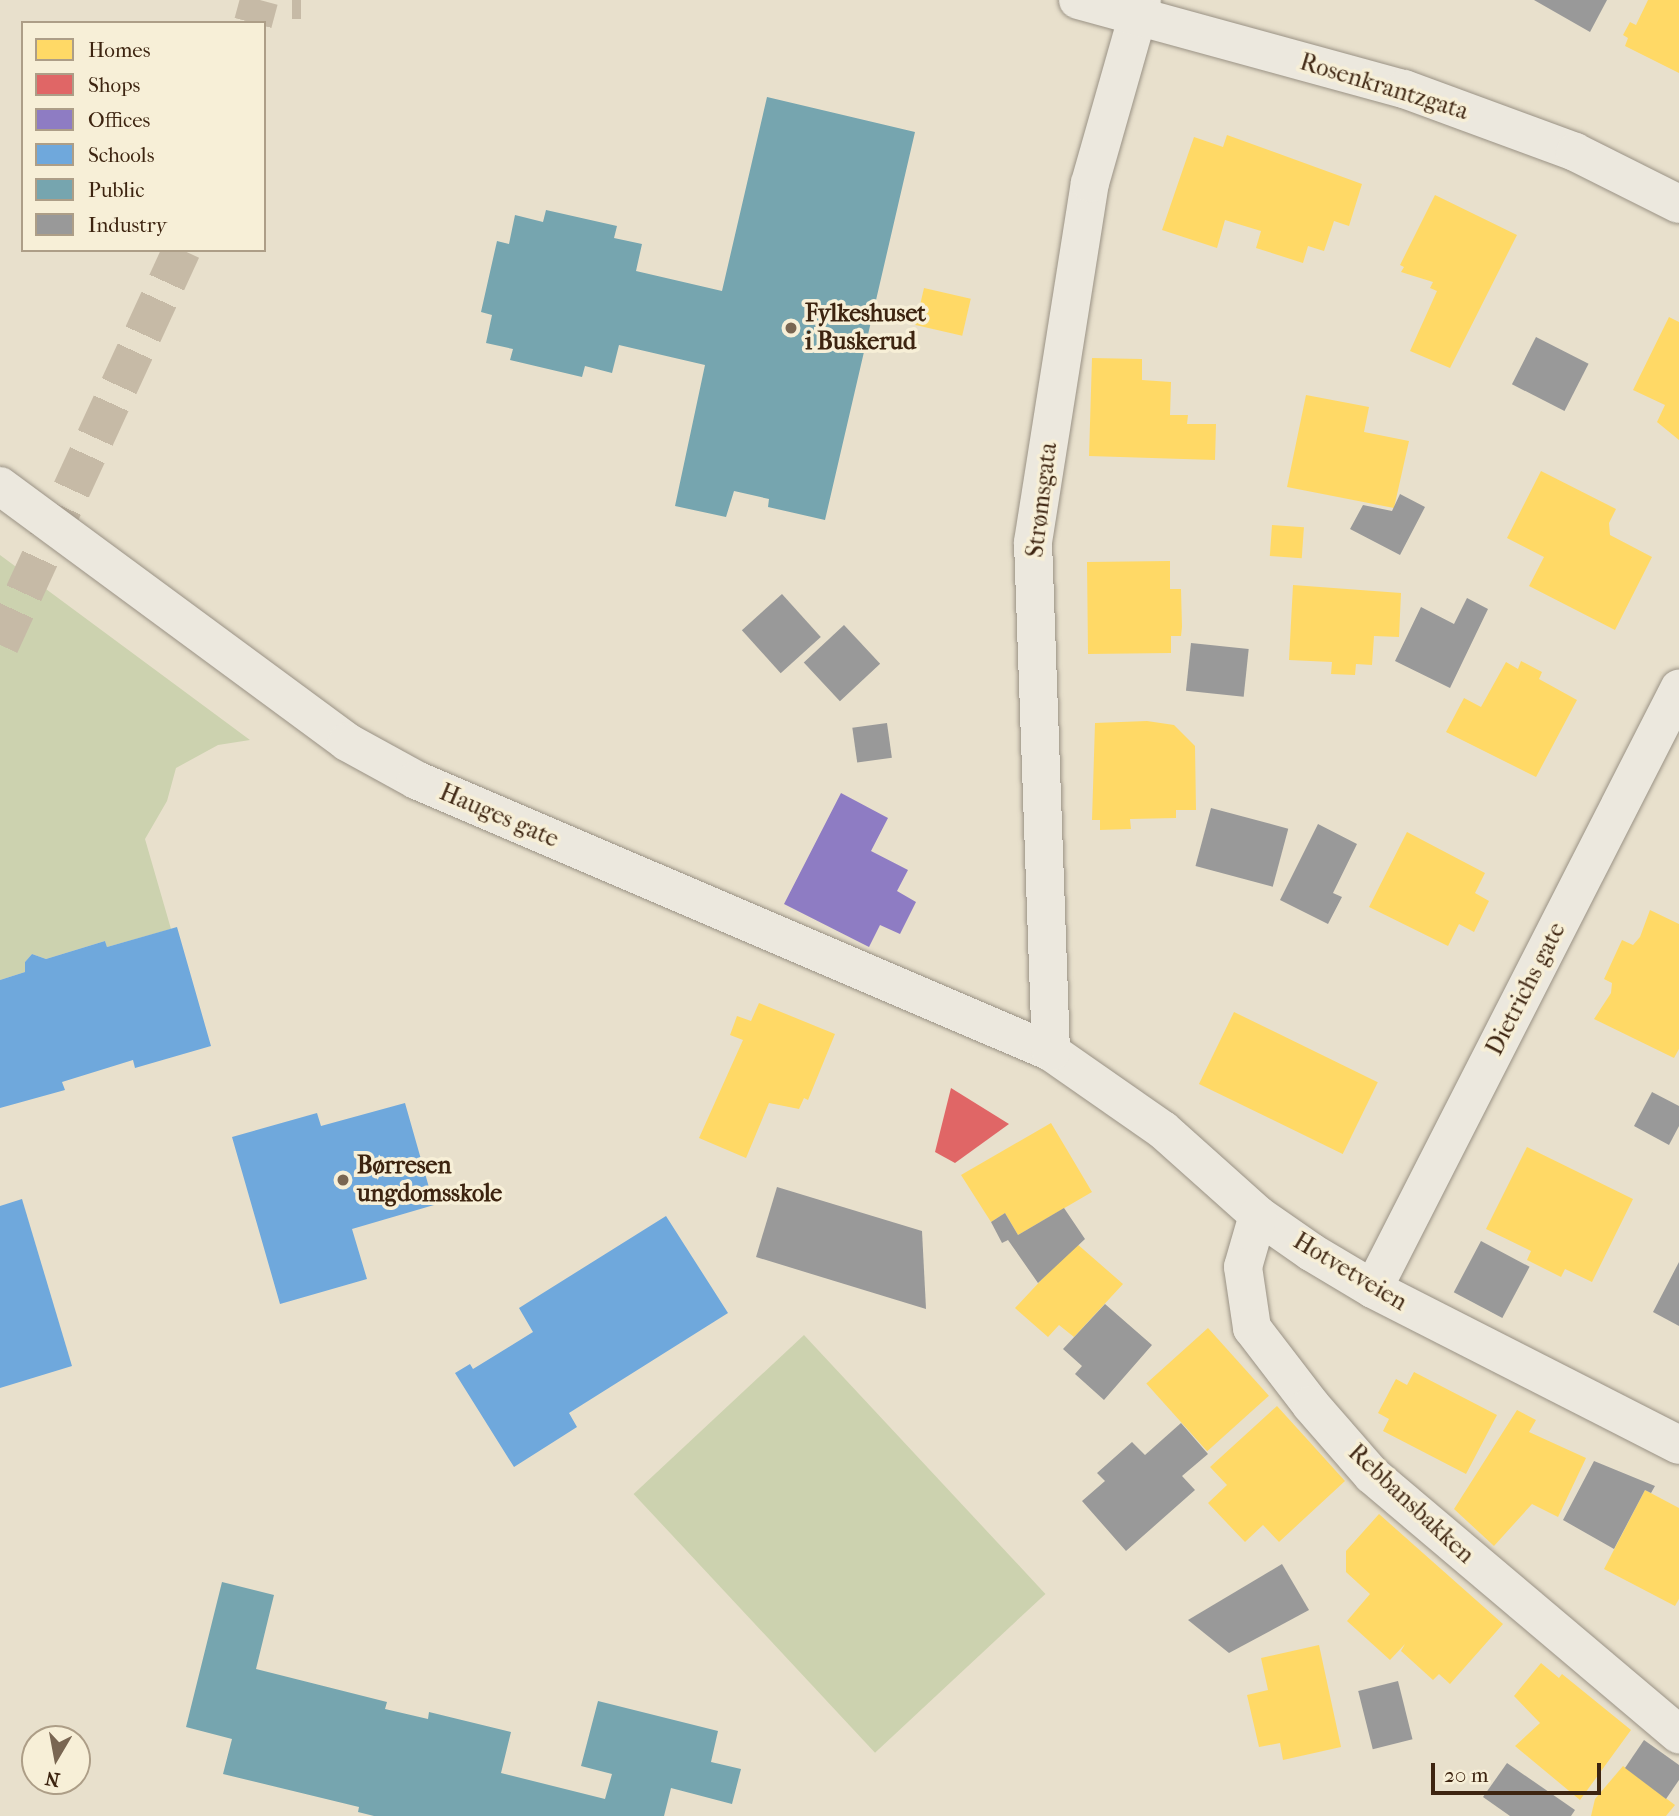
<!DOCTYPE html>
<meta charset="utf-8">
<style>
body{margin:0}
#map{position:relative;width:1679px;height:1816px;overflow:hidden;background:#e8e0cc;font-family:"IM FELL French Canon",serif}
div>[style]{position:absolute}
.green>*{inset:0;background:#ccd2af;transform-origin:0 0}
.homes>*{inset:0;background:#ffd966;transform-origin:0 0}
.shops>*{inset:0;background:#e06666}
.offices>*{inset:0;background:#8e7cc3}
.schools>*{inset:0;background:#6fa8dc}
.public>*{inset:0;background:#76a5af}
.industry>*{inset:0;background:#999;transform-origin:0 0}
.primary-tunnel>*{height:38px;margin-top:-19px;transform-origin:0;background:repeating-linear-gradient(90deg,#c6baa6 0 38px,transparent 0 57px)}
.roads{filter:drop-shadow(0 0 2px #9a9285) drop-shadow(0 0 2px #9a9285)}
.street>*{height:38px;margin:-19px;padding:0 19px;transform-origin:19px;border-radius:19px;background:#ece8de}
.secondary>*{height:38px;margin:-19px;padding:0 19px;transform-origin:19px;border-radius:19px;background:#ece8de}
.dots>*{width:19px;height:19px;translate:-50% -50%;box-sizing:border-box;border:4px solid #f7efd7;border-radius:50%}
span{translate:-50% -50%;white-space:nowrap;text-align:center;line-height:1.15;-webkit-text-stroke:7px #f7efd7;paint-order:stroke}
.street-label{font-size:24px;color:#3d2410}
.poi-label{font-size:24px;color:#3d2410;font-weight:700}
.left{translate:0 -50%;text-align:left}
.legend{position:absolute;left:21px;top:21px;width:245px;height:231px;box-sizing:border-box;background:#f7efd7;border:2px solid #ad9e87;margin:0;padding:9px 12px;list-style:none;font-size:21px;color:#3d2410}
.legend li{display:flex;align-items:center;gap:14px;height:35px}
.legend b{width:35px;border:2px solid #ad9e87}
.north{position:absolute;left:21px;top:1725px;width:70px;height:70px;box-sizing:border-box;background:#f7efd7;border:2px solid #ad9e87;border-radius:50%;rotate:190deg;font-size:19px;font-weight:700;line-height:28px;text-align:center;color:#3d2410}
.north::after{content:'';display:block;margin:auto;width:24px;height:32px;background:#796652;clip-path:polygon(50% 0,100% 100%,50% 72%,0 100%)}
.scale{position:absolute;left:1431px;top:1763px;width:170px;height:32px;box-sizing:border-box;border:4px solid #3d2410;border-top:0;padding-left:9px;font-size:21px;line-height:24px;white-space:nowrap;color:#3d2410;-webkit-text-stroke:5px #f7efd7;paint-order:stroke}
</style>
<div id="map">
<div class="green">
<i style="clip-path:polygon(0 555px,250px 740px,218px 745px,176px 768px,167px 801px,145px 839px,171px 929px,107px 947px,105px 941px,46px 959px,32px 954px,25px 962px,25px 972px,0 980px)"></i>
<i style="left:804px;top:1335px;width:354px;height:233px;rotate:47deg"></i>
</div>
<div class="homes">
<i style="clip-path:polygon(1648px 0,1679px 0,1679px 73px,1625px 46px,1628px 38px,1623px 35px,1630px 22px,1636px 25px)"></i>
<i style="clip-path:polygon(1227px 135px,1362px 184px,1349px 226px,1334px 221px,1324px 251px,1308px 246px,1303px 263px,1256px 248px,1261px 231px,1225px 220px,1217px 248px,1162px 230px,1194px 137px,1223px 147px)"></i>
<i style="clip-path:polygon(1435px 195px,1517px 235px,1450px 368px,1410px 351px,1437px 291px,1430px 288px,1433px 282px,1401px 272px,1404px 267px,1400px 265px)"></i>
<i style="left:924px;top:288px;width:48px;height:38px;rotate:13deg"></i>
<i style="clip-path:polygon(1669px 317px,1679px 322px,1679px 440px,1657px 422px,1665px 405px,1633px 390px)"></i>
<i style="clip-path:polygon(1092px 358px,1142px 359px,1142px 380px,1171px 382px,1170px 415px,1188px 415px,1187px 424px,1216px 424px,1215px 460px,1089px 456px)"></i>
<i style="clip-path:polygon(1306px 395px,1369px 407px,1364px 432px,1409px 441px,1394px 508px,1287px 487px)"></i>
<i style="clip-path:polygon(1541px 471px,1616px 509px,1609px 523px,1610px 535px,1652px 557px,1615px 630px,1529px 586px,1544px 557px,1507px 538px)"></i>
<i style="left:1272px;top:525px;width:32px;height:31px;rotate:4deg"></i>
<i style="clip-path:polygon(1170px 561px,1170px 589px,1181px 589px,1182px 627px,1181px 636px,1171px 636px,1171px 653px,1088px 654px,1087px 562px)"></i>
<i style="clip-path:polygon(1293px 585px,1401px 593px,1399px 637px,1374px 636px,1372px 665px,1356px 664px,1355px 675px,1331px 674px,1332px 662px,1289px 660px)"></i>
<i style="clip-path:polygon(1521px 661px,1542px 672px,1539px 679px,1577px 700px,1536px 777px,1446px 732px,1464px 698px,1481px 707px,1506px 662px,1518px 669px)"></i>
<i style="clip-path:polygon(1147px 721px,1174px 725px,1195px 746px,1196px 810px,1176px 810px,1176px 818px,1130px 819px,1131px 829px,1100px 830px,1100px 820px,1092px 820px,1095px 723px)"></i>
<i style="clip-path:polygon(1407px 832px,1485px 873px,1475px 893px,1489px 901px,1474px 932px,1459px 924px,1448px 946px,1369px 907px)"></i>
<i style="clip-path:polygon(1650px 910px,1679px 924px,1679px 1049px,1674px 1058px,1594px 1019px,1611px 993px,1612px 983px,1604px 979px,1622px 940px,1633px 945px,1640px 937px)"></i>
<i style="clip-path:polygon(759px 1003px,835px 1034px,808px 1100px,804px 1098px,799px 1109px,769px 1103px,746px 1158px,699px 1138px,743px 1040px,730px 1035px,737px 1016px,751px 1021px)"></i>
<i style="left:1234px;top:1012px;width:160px;height:80px;rotate:26deg"></i>
<i style="clip-path:polygon(1051px 1123px,1092px 1192px,1018px 1235px,1005px 1213px,991px 1222px,961px 1175px)"></i>
<i style="clip-path:polygon(1527px 1147px,1633px 1199px,1592px 1282px,1565px 1269px,1561px 1277px,1527px 1260px,1531px 1251px,1486px 1229px)"></i>
<i style="clip-path:polygon(1076px 1243px,1123px 1284px,1074px 1337px,1059px 1325px,1048px 1337px,1015px 1308px)"></i>
<i style="left:1208px;top:1328px;width:91px;height:83px;rotate:48deg"></i>
<i style="clip-path:polygon(1414px 1372px,1497px 1415px,1466px 1474px,1383px 1431px,1389px 1419px,1378px 1413px,1396px 1379px,1407px 1385px)"></i>
<i style="clip-path:polygon(1277px 1406px,1345px 1481px,1279px 1542px,1263px 1525px,1245px 1542px,1208px 1503px,1227px 1485px,1210px 1467px)"></i>
<i style="clip-path:polygon(1517px 1410px,1536px 1420px,1529px 1432px,1586px 1458px,1558px 1517px,1532px 1504px,1494px 1546px,1454px 1509px)"></i>
<i style="clip-path:polygon(1645px 1490px,1679px 1508px,1679px 1599px,1675px 1606px,1604px 1569px)"></i>
<i style="clip-path:polygon(1379px 1514px,1503px 1624px,1450px 1684px,1439px 1674px,1433px 1680px,1401px 1651px,1405px 1644px,1390px 1660px,1347px 1621px,1370px 1594px,1346px 1572px,1346px 1551px)"></i>
<i style="clip-path:polygon(1319px 1645px,1341px 1747px,1283px 1760px,1280px 1743px,1259px 1747px,1247px 1695px,1268px 1690px,1261px 1658px)"></i>
<i style="clip-path:polygon(1541px 1663px,1559px 1678px,1562px 1674px,1631px 1730px,1580px 1800px,1515px 1746px,1540px 1723px,1514px 1696px)"></i>
<i style="clip-path:polygon(1623px 1766px,1675px 1805px,1666px 1816px,1591px 1816px,1595px 1799px)"></i>
</div>
<div class="shops">
<i style="clip-path:polygon(951px 1088px,1009px 1124px,955px 1163px,935px 1152px)"></i>
</div>
<div class="offices">
<i style="clip-path:polygon(841px 793px,888px 818px,871px 851px,908px 870px,897px 891px,916px 902px,900px 934px,880px 925px,869px 947px,784px 904px)"></i>
</div>
<div class="schools">
<i style="clip-path:polygon(177px 927px,211px 1046px,135px 1068px,133px 1060px,62px 1082px,65px 1090px,0 1108px,0 980px,25px 972px,25px 962px,32px 954px,46px 959px,105px 941px,107px 947px)"></i>
<i style="clip-path:polygon(405px 1103px,434px 1205px,352px 1229px,367px 1279px,280px 1304px,232px 1137px,317px 1113px,321px 1126px)"></i>
<i style="clip-path:polygon(22px 1199px,72px 1366px,0 1388px,0 1206px)"></i>
<i style="clip-path:polygon(666px 1216px,728px 1313px,569px 1413px,577px 1427px,514px 1467px,455px 1373px,470px 1364px,473px 1369px,533px 1332px,519px 1308px)"></i>
</div>
<div class="public">
<i style="clip-path:polygon(767px 97px,915px 132px,825px 520px,768px 507px,769px 499px,734px 491px,726px 517px,675px 506px,705px 365px,619px 345px,612px 373px,585px 366px,582px 377px,510px 360px,513px 349px,486px 343px,492px 315px,481px 312px,497px 241px,509px 244px,515px 215px,543px 222px,546px 210px,617px 226px,614px 238px,642px 244px,636px 271px,722px 291px)"></i>
<i style="clip-path:polygon(222px 1582px,274px 1595px,256px 1669px,387px 1702px,385px 1709px,428px 1719px,429px 1712px,511px 1732px,501px 1773px,605px 1799px,612px 1774px,581px 1766px,598px 1701px,718px 1731px,711px 1762px,741px 1769px,732px 1804px,671px 1788px,664px 1816px,374px 1816px,358px 1812px,359px 1807px,223px 1774px,232px 1739px,186px 1727px)"></i>
</div>
<div class="industry">
<i style="clip-path:polygon(1534px 0,1607px 0,1590px 32px)"></i>
<i style="left:1536px;top:337px;width:59px;height:53px;rotate:27deg"></i>
<i style="clip-path:polygon(1400px 494px,1425px 507px,1400px 555px,1350px 529px,1363px 505px,1392px 511px)"></i>
<i style="left:782px;top:594px;width:58px;height:54px;rotate:48deg"></i>
<i style="clip-path:polygon(1467px 598px,1488px 609px,1450px 688px,1395px 661px,1421px 607px,1454px 624px)"></i>
<i style="left:844px;top:625px;width:53px;height:55px;rotate:47deg"></i>
<i style="left:1191px;top:643px;width:58px;height:48px;rotate:6deg"></i>
<i style="left:887px;top:723px;width:35px;height:35px;rotate:82deg"></i>
<i style="left:1211px;top:808px;width:80px;height:60px;rotate:15deg"></i>
<i style="clip-path:polygon(1318px 824px,1357px 844px,1333px 893px,1342px 897px,1328px 924px,1280px 900px)"></i>
<i style="clip-path:polygon(1652px 1092px,1679px 1106px,1679px 1126px,1669px 1145px,1634px 1126px)"></i>
<i style="clip-path:polygon(777px 1187px,922px 1231px,926px 1309px,756px 1257px)"></i>
<i style="clip-path:polygon(1064px 1208px,1085px 1239px,1038px 1283px,1008px 1240px,1002px 1243px,991px 1222px,1005px 1213px,1018px 1235px)"></i>
<i style="left:1481px;top:1241px;width:55px;height:58px;rotate:28deg"></i>
<i style="clip-path:polygon(1679px 1262px,1679px 1326px,1653px 1312px)"></i>
<i style="clip-path:polygon(1105px 1304px,1152px 1345px,1104px 1400px,1075px 1374px,1082px 1366px,1063px 1349px)"></i>
<i style="clip-path:polygon(1181px 1423px,1208px 1454px,1182px 1476px,1195px 1490px,1126px 1551px,1082px 1501px,1105px 1481px,1097px 1473px,1132px 1442px,1145px 1455px)"></i>
<i style="clip-path:polygon(1594px 1461px,1655px 1486px,1651px 1493px,1645px 1490px,1614px 1549px,1563px 1520px)"></i>
<i style="clip-path:polygon(1282px 1564px,1309px 1610px,1229px 1653px,1188px 1620px)"></i>
<i style="left:1398px;top:1681px;width:60px;height:41px;rotate:76deg"></i>
<i style="clip-path:polygon(1644px 1740px,1679px 1765px,1679px 1780px,1666px 1799px,1625px 1768px)"></i>
<i style="clip-path:polygon(1507px 1763px,1575px 1810px,1571px 1816px,1510px 1816px,1483px 1797px)"></i>
</div>
<div class="primary-tunnel">
<i style="left:292px;top:0;width:9px"></i>
<i style="left:253px;top:23px;width:24px;rotate:-75deg"></i>
<i style="left:0;top:645px;width:435px;rotate:-65.3deg"></i>
</div>
<div class="roads">
<div class="street">
<i style="left:0;top:486px;width:431px;rotate:36.4deg"></i>
<i style="left:347px;top:742px;width:79px;rotate:28.8deg"></i>
<i style="left:416px;top:780px;width:691px;rotate:23.19deg"></i>
<i style="left:1051px;top:1052px;width:136px;rotate:34.9deg"></i>
<i style="left:1163px;top:1130px;width:127px;rotate:41.8deg"></i>
<i style="left:1258px;top:1215px;width:65px;rotate:34.9deg"></i>
<i style="left:1311px;top:1252px;width:72px;rotate:30.8deg"></i>
<i style="left:1373px;top:1289px;width:343px;rotate:27deg"></i>
<i style="left:1051px;top:1052px;width:510px;rotate:-92.02deg"></i>
<i style="left:1033px;top:542px;width:363px;rotate:-81deg"></i>
<i style="left:1090px;top:183px;width:190px;rotate:-74.1deg"></i>
<i style="left:1258px;top:1215px;width:54px;rotate:106.1deg"></i>
<i style="left:1243px;top:1267px;width:62px;rotate:81.6deg"></i>
<i style="left:1252px;top:1328px;width:97px;rotate:52.5deg"></i>
<i style="left:1311px;top:1405px;width:93px;rotate:48.9deg"></i>
<i style="left:1372px;top:1475px;width:402px;rotate:40.2deg"></i>
<i style="left:1373px;top:1289px;width:674px;rotate:-62.98deg"></i>
</div>
<div class="secondary">
<i style="left:1078px;top:0;width:338px;rotate:15.3deg"></i>
<i style="left:1404px;top:89px;width:182px;rotate:20.2deg"></i>
<i style="left:1575px;top:152px;width:116px;rotate:26.6deg"></i>
</div>
</div>
<div class="dots">
<i style="left:791px;top:328px;background:#796652"></i>
<i style="left:343px;top:1180px;background:#796652"></i>
</div>
<div class="street-label">
<span style="left:1384px;top:87px;rotate:17deg">Rosenkrantzgata</span>
<span style="left:1042px;top:500px;rotate:-83deg">Strømsgata</span>
<span style="left:499px;top:816px;rotate:23deg">Hauges gate</span>
<span style="left:1526px;top:989px;rotate:-63deg">Dietrichs gate</span>
<span style="left:1350px;top:1272px;rotate:31deg">Hotvetveien</span>
<span style="left:1411px;top:1504px;rotate:43deg">Rebbansbakken</span>
</div>
<div class="poi-label">
<span class="left" style="left:805px;top:328px">Fylkeshuset<br>i Buskerud</span>
<span class="left" style="left:357px;top:1180px">Børresen<br>ungdomsskole</span>
</div>
<ul class="legend">
<li><b style="height:19px;background:#ffd966"></b>Homes</li>
<li><b style="height:19px;background:#e06666"></b>Shops</li>
<li><b style="height:19px;background:#8e7cc3"></b>Offices</li>
<li><b style="height:19px;background:#6fa8dc"></b>Schools</li>
<li><b style="height:19px;background:#76a5af"></b>Public</li>
<li><b style="height:19px;background:#999"></b>Industry</li>
</ul>
<div class="north">N</div>
<div class="scale">20 m</div>
</div>
